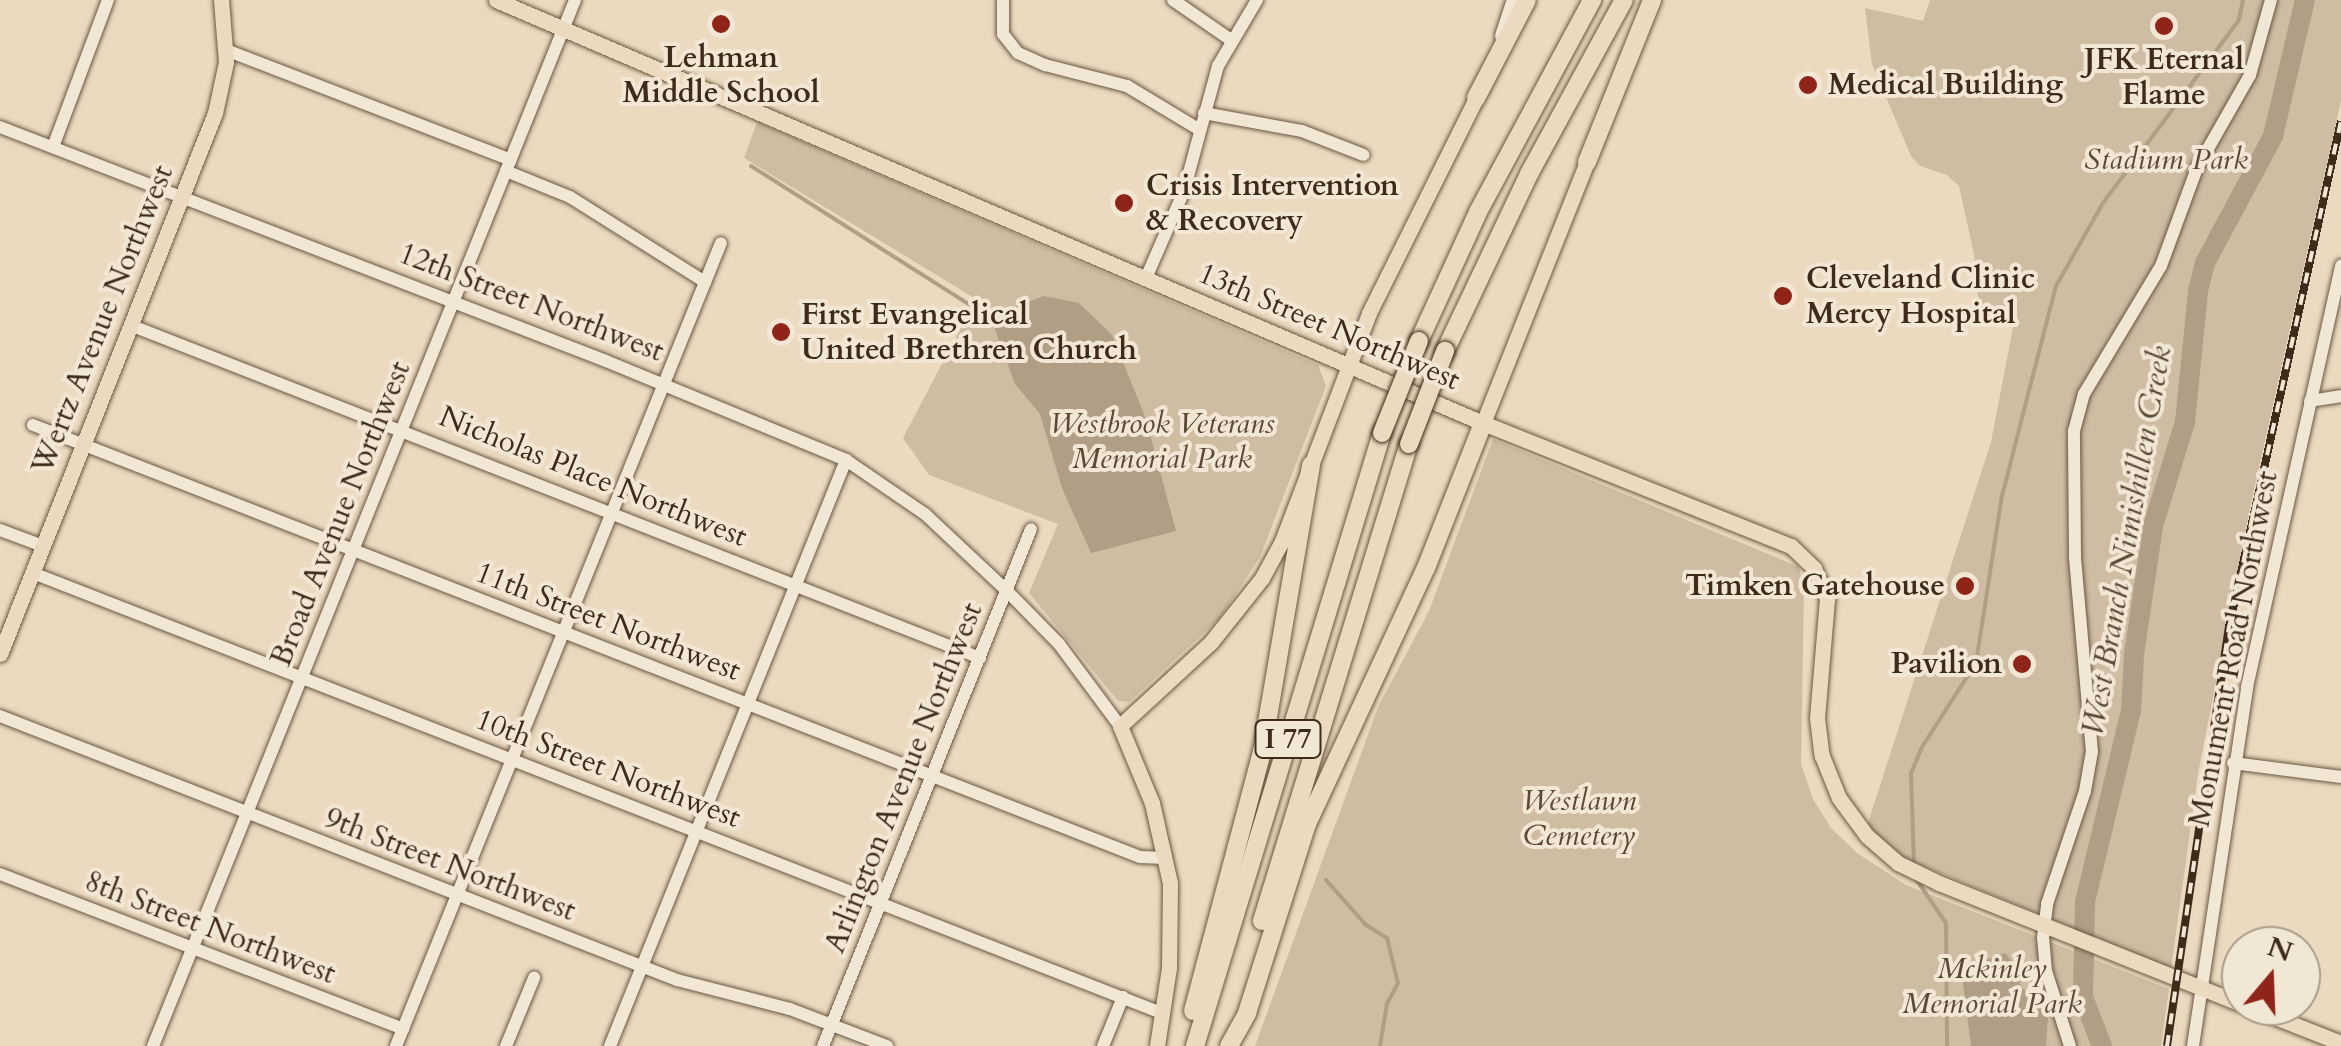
<!DOCTYPE html>
<style>
body{margin:0}
#map{position:relative;width:2341px;height:1046px;overflow:hidden;background:#ebdabf;font-family:Cardo,serif}
div>[style]{position:absolute}
.green>*{inset:0;background:#cebca3}
.water>*{inset:0;background:#b09e87}
.stream>*{height:4px;margin:-2px;padding:0 2px;transform-origin:2px;border-radius:2px;background:#b09e87}
.river>*{height:20px;margin:-10px;padding:0 10px;transform-origin:10px;border-radius:10px;background:#b09e87}
.roads{filter:drop-shadow(0 0 2px #695743) drop-shadow(0 0 2px #695743)}
.minor>*{height:12px;margin:-6px;padding:0 6px;transform-origin:6px;border-radius:6px;background:#f2e7d5}
.major>*{height:15px;margin:-7.5px;padding:0 7.5px;transform-origin:7.5px;border-radius:7.5px;background:#ebdabf}
.highway>*{height:18px;margin:-9px;padding:0 9px;transform-origin:9px;border-radius:9px;background:#ebdabf}
.rail>*{height:8px;margin-top:-4px;transform-origin:0;background:repeating-linear-gradient(90deg,#f2e7d5 0 11px,#3e2b1a 0 22px);box-sizing:border-box;border-block:2px solid #3e2b1a}
.bridges{filter:drop-shadow(0 0 2px #3e2b1a) drop-shadow(0 0 2px #3e2b1a)}
.highway-bridge>*{height:18px;margin:-9px;padding:0 9px;transform-origin:9px;border-radius:9px;background:#ebdabf}
.dots>*{width:28px;height:28px;translate:-50% -50%;box-sizing:border-box;border:5px solid #f2e7d5;border-radius:50%}
span{translate:-50% -50%;white-space:nowrap;text-align:center;line-height:1.15;-webkit-text-stroke:8px #f2e7d5;paint-order:stroke}
.shield-label span{padding:2px 8px;background:#f2e7d5;border:2px solid;border-radius:8px;-webkit-text-stroke-width:0}
.shield-label{font-size:28px;color:#3e2b1a;font-weight:700}
.poi-label{font-size:30px;color:#3e2b1a;font-weight:700}
.left{translate:0 -50%;text-align:left}
.right{translate:-100% -50%;text-align:right}
.park-label{font-size:30px;color:#5b4835;font-style:italic}
.street-label{font-size:30px;color:#3e2b1a}
.water-label{font-size:32px;color:#5a4835;font-style:italic}
.north{position:absolute;left:2221px;top:926px;width:100px;height:100px;box-sizing:border-box;background:#f2e7d5;border:2px solid #aa9c8a;border-radius:50%;rotate:19deg;font-size:28px;font-weight:700;line-height:40px;text-align:center;color:#3e2b1a}
.north::after{content:'';display:block;margin:auto;width:35px;height:45px;background:#8f2418;clip-path:polygon(50% 0,100% 100%,50% 72%,0 100%)}
</style>
<div id="map">
<div class="green">
<i style="clip-path:polygon(1930px 0,2341px 0,2341px 101px,2251px 503px,2198px 774px,2171px 968px,1896px 855px,1867px 826px,1991px 442px,2016px 312px,1981px 326px,1974px 254px,1959px 186px,1947px 175px,1920px 166px,1911px 156px,1872px 64px,1865px 8px,1923px 21px)"></i>
<i style="clip-path:polygon(757px 122px,1318px 365px,1326px 386px,1260px 557px,1220px 618px,1129px 702px,1118px 701px,1029px 593px,1058px 524px,929px 475px,903px 438px,976px 299px,744px 158px)"></i>
<i style="clip-path:polygon(1493px 439px,1799px 567px,1804px 588px,1801px 764px,1813px 799px,1831px 828px,1857px 853px,1906px 885px,2169px 989px,2161px 1046px,1255px 1046px,1378px 707px,1429px 611px)"></i>
</div>
<div class="water">
<i style="clip-path:polygon(1044px 296px,1079px 303px,1112px 335px,1146px 419px,1176px 531px,1091px 553px,1062px 488px,1040px 414px,1015px 384px,994px 327px,1000px 315px,1013px 307px)"></i>
<i style="clip-path:polygon(2005px 953px,2015px 965px,2021px 986px,2048px 1018px,2046px 1046px,1971px 1046px,1962px 976px,1975px 964px)"></i>
</div>
<div class="stream">
<i style="left:751px;top:166px;width:291px;rotate:32.4deg"></i>
<i style="left:1914px;top:865px;width:92px;rotate:-91.9deg"></i>
<i style="left:1911px;top:773px;width:28px;rotate:-67deg"></i>
<i style="left:1922px;top:747px;width:100px;rotate:-57.3deg"></i>
<i style="left:1976px;top:663px;width:169px;rotate:-81.2deg"></i>
<i style="left:2002px;top:496px;width:217px;rotate:-75.6deg"></i>
<i style="left:2056px;top:286px;width:95px;rotate:-60.5deg"></i>
<i style="left:2103px;top:203px;width:228px;rotate:-53.4deg"></i>
<i style="left:2239px;top:20px;width:20px;rotate:-79deg"></i>
<i style="left:1916px;top:879px;width:53px;rotate:55.7deg"></i>
<i style="left:1946px;top:923px;width:123px;rotate:89.5deg"></i>
<i style="left:1326px;top:880px;width:60px;rotate:48.4deg"></i>
<i style="left:1366px;top:925px;width:25px;rotate:32deg"></i>
<i style="left:1387px;top:938px;width:46px;rotate:76.3deg"></i>
<i style="left:1398px;top:983px;width:24px;rotate:118deg"></i>
<i style="left:1387px;top:1004px;width:43px;rotate:99.5deg"></i>
</div>
<div class="river">
<i style="left:2102px;top:1046px;width:53px;rotate:-111.2deg"></i>
<i style="left:2083px;top:997px;width:95px;rotate:-88.8deg"></i>
<i style="left:2085px;top:902px;width:196px;rotate:-76.5deg"></i>
<i style="left:2131px;top:711px;width:56px;rotate:-86.9deg"></i>
<i style="left:2134px;top:655px;width:130px;rotate:-81.6deg"></i>
<i style="left:2153px;top:526px;width:109px;rotate:-72.9deg"></i>
<i style="left:2185px;top:422px;width:132px;rotate:-84.3deg"></i>
<i style="left:2198px;top:291px;width:29px;rotate:-76deg"></i>
<i style="left:2205px;top:263px;width:144px;rotate:-61.8deg"></i>
<i style="left:2273px;top:136px;width:140px;rotate:-76.8deg"></i>
</div>
<div class="roads">
<div class="minor">
<i style="left:1003px;top:0;width:34px;rotate:90deg"></i>
<i style="left:1003px;top:34px;width:24px;rotate:52deg"></i>
<i style="left:1018px;top:53px;width:30px;rotate:24deg"></i>
<i style="left:1045px;top:65px;width:85px;rotate:14.4deg"></i>
<i style="left:1127px;top:86px;width:85px;rotate:31.1deg"></i>
<i style="left:1173px;top:0;width:70px;rotate:34.6deg"></i>
<i style="left:1501px;top:36px;width:38px;rotate:-72deg"></i>
<i style="left:226px;top:50px;width:305px;rotate:21.1deg"></i>
<i style="left:1204px;top:113px;width:100px;rotate:10.4deg"></i>
<i style="left:1302px;top:131px;width:66px;rotate:21.2deg"></i>
<i style="left:0;top:127px;width:650px;rotate:21.11deg"></i>
<i style="left:606px;top:361px;width:260px;rotate:22.4deg"></i>
<i style="left:846px;top:460px;width:96px;rotate:34.4deg"></i>
<i style="left:925px;top:514px;width:112px;rotate:43.2deg"></i>
<i style="left:1007px;top:591px;width:74px;rotate:45.5deg"></i>
<i style="left:1059px;top:644px;width:102px;rotate:53.4deg"></i>
<i style="left:53px;top:147px;width:157px;rotate:-69.5deg"></i>
<i style="left:506px;top:171px;width:69px;rotate:22.1deg"></i>
<i style="left:570px;top:197px;width:160px;rotate:32.2deg"></i>
<i style="left:1146px;top:278px;width:95px;rotate:-66.4deg"></i>
<i style="left:1184px;top:191px;width:130px;rotate:-74.8deg"></i>
<i style="left:1218px;top:66px;width:77px;rotate:-59.4deg"></i>
<i style="left:130px;top:325px;width:913px;rotate:21.39deg"></i>
<i style="left:2310px;top:401px;width:31px;rotate:-9deg"></i>
<i style="left:33px;top:425px;width:1188px;rotate:21.32deg"></i>
<i style="left:1140px;top:857px;width:26px;rotate:2deg"></i>
<i style="left:0;top:530px;width:46px;rotate:20.4deg"></i>
<i style="left:33px;top:573px;width:1214px;rotate:21.3deg"></i>
<i style="left:0;top:716px;width:727px;rotate:21.3deg"></i>
<i style="left:677px;top:980px;width:117px;rotate:14.4deg"></i>
<i style="left:790px;top:1009px;width:104px;rotate:20.9deg"></i>
<i style="left:2233px;top:763px;width:109px;rotate:7.4deg"></i>
<i style="left:0;top:874px;width:432px;rotate:21deg"></i>
<i style="left:153px;top:1046px;width:1128px;rotate:-68.03deg"></i>
<i style="left:396px;top:1046px;width:866px;rotate:-67.97deg"></i>
<i style="left:506px;top:1046px;width:74px;rotate:-67.6deg"></i>
<i style="left:610px;top:1046px;width:632px;rotate:-68.06deg"></i>
<i style="left:823px;top:1046px;width:557px;rotate:-68.08deg"></i>
<i style="left:1103px;top:1046px;width:53px;rotate:-67.8deg"></i>
<i style="left:2070px;top:1046px;width:79px;rotate:-107.7deg"></i>
<i style="left:2046px;top:971px;width:33px;rotate:-95deg"></i>
<i style="left:2043px;top:938px;width:34px;rotate:-83deg"></i>
<i style="left:2047px;top:904px;width:119px;rotate:-71.4deg"></i>
<i style="left:2085px;top:791px;width:40px;rotate:-80deg"></i>
<i style="left:2092px;top:752px;width:197px;rotate:-95deg"></i>
<i style="left:2075px;top:556px;width:125px;rotate:-90.5deg"></i>
<i style="left:2074px;top:431px;width:38px;rotate:-75deg"></i>
<i style="left:2084px;top:394px;width:149px;rotate:-59deg"></i>
<i style="left:2161px;top:266px;width:104px;rotate:-69.8deg"></i>
<i style="left:2197px;top:168px;width:107px;rotate:-60.3deg"></i>
<i style="left:2250px;top:75px;width:78px;rotate:-74.4deg"></i>
<i style="left:2193px;top:1046px;width:363px;rotate:-81.4deg"></i>
<i style="left:2247px;top:687px;width:432px;rotate:-77.4deg"></i>
</div>
<div class="major">
<i style="left:496px;top:0;width:1074px;rotate:23.2deg"></i>
<i style="left:1483px;top:423px;width:332px;rotate:21.8deg"></i>
<i style="left:1791px;top:546px;width:32px;rotate:44deg"></i>
<i style="left:1814px;top:568px;width:34px;rotate:67deg"></i>
<i style="left:1827px;top:599px;width:119px;rotate:94.8deg"></i>
<i style="left:1817px;top:718px;width:38px;rotate:83deg"></i>
<i style="left:1822px;top:756px;width:45px;rotate:68deg"></i>
<i style="left:1839px;top:798px;width:47px;rotate:53.6deg"></i>
<i style="left:1867px;top:836px;width:41px;rotate:41.1deg"></i>
<i style="left:1898px;top:863px;width:46px;rotate:26deg"></i>
<i style="left:1939px;top:883px;width:325px;rotate:21.8deg"></i>
<i style="left:1483px;top:423px;width:281px;rotate:-68.3deg"></i>
<i style="left:0;top:654px;width:582px;rotate:-68.33deg"></i>
<i style="left:215px;top:113px;width:52px;rotate:-77.8deg"></i>
<i style="left:226px;top:62px;width:62px;rotate:-94.6deg"></i>
<i style="left:2247px;top:1006px;width:101px;rotate:21.5deg"></i>
<i style="left:1157px;top:1046px;width:79px;rotate:-81.3deg"></i>
<i style="left:1169px;top:968px;width:85px;rotate:-89.3deg"></i>
<i style="left:1170px;top:883px;width:82px;rotate:-102.7deg"></i>
<i style="left:1152px;top:803px;width:83px;rotate:-112.6deg"></i>
<i style="left:1120px;top:726px;width:124px;rotate:-42.7deg"></i>
<i style="left:1211px;top:642px;width:82px;rotate:-51.4deg"></i>
<i style="left:1262px;top:578px;width:42px;rotate:-61.6deg"></i>
<i style="left:1282px;top:541px;width:244px;rotate:-69.1deg"></i>
<i style="left:1369px;top:313px;width:240px;rotate:-63.5deg"></i>
</div>
<div class="highway">
<i style="left:1476px;top:98px;width:110px;rotate:-62.5deg"></i>
<i style="left:1587px;top:162px;width:175px;rotate:-68.1deg"></i>
<i style="left:1419px;top:341px;width:142px;rotate:-65.4deg"></i>
<i style="left:1478px;top:212px;width:241px;rotate:-61.7deg"></i>
<i style="left:1445px;top:351px;width:196px;rotate:-64.6deg"></i>
<i style="left:1529px;top:174px;width:198px;rotate:-61.4deg"></i>
<i style="left:1262px;top:921px;width:499px;rotate:-72.9deg"></i>
<i style="left:1193px;top:1011px;width:268px;rotate:-75.1deg"></i>
<i style="left:1262px;top:752px;width:291px;rotate:-80.3deg"></i>
<i style="left:1195px;top:1046px;width:641px;rotate:-73.04deg"></i>
<i style="left:1229px;top:1046px;width:38px;rotate:-61deg"></i>
<i style="left:1247px;top:1013px;width:198px;rotate:-72.4deg"></i>
<i style="left:1307px;top:824px;width:282px;rotate:-65.1deg"></i>
<i style="left:1426px;top:568px;width:156px;rotate:-68.5deg"></i>
</div>
</div>
<div class="rail">
<i style="left:2167px;top:1046px;width:424px;rotate:-81.6deg"></i>
<i style="left:2229px;top:627px;width:518px;rotate:-77.52deg"></i>
</div>
<div class="bridges">
<div class="highway-bridge">
<i style="left:1382px;top:433px;width:99px;rotate:-68.1deg"></i>
<i style="left:1409px;top:444px;width:100px;rotate:-68.8deg"></i>
</div>
</div>
<div class="dots">
<i style="left:721px;top:24px;background:#8f2418"></i>
<i style="left:2164px;top:26px;background:#8f2418"></i>
<i style="left:1808px;top:85px;background:#8f2418"></i>
<i style="left:1124px;top:203px;background:#8f2418"></i>
<i style="left:1783px;top:296px;background:#8f2418"></i>
<i style="left:781px;top:332px;background:#8f2418"></i>
<i style="left:1965px;top:586px;background:#8f2418"></i>
<i style="left:2022px;top:664px;background:#8f2418"></i>
</div>
<div class="shield-label">
<span style="left:1288px;top:739px">I 77</span>
</div>
<div class="poi-label">
<span style="left:721px;top:75px">Lehman<br>Middle School</span>
<span style="left:2164px;top:77px">JFK Eternal<br>Flame</span>
<span class="left" style="left:1828px;top:85px">Medical Building</span>
<span class="left" style="left:1146px;top:203px">Crisis Intervention<br>&amp; Recovery</span>
<span class="left" style="left:1806px;top:296px">Cleveland Clinic<br>Mercy Hospital</span>
<span class="left" style="left:801px;top:332px">First Evangelical<br>United Brethren Church</span>
<span class="right" style="left:1945px;top:586px">Timken Gatehouse</span>
<span class="right" style="left:2002px;top:664px">Pavilion</span>
</div>
<div class="park-label">
<span style="left:2166px;top:160px">Stadium Park</span>
<span style="left:1162px;top:441px">Westbrook Veterans<br>Memorial Park</span>
<span style="left:1579px;top:818px">Westlawn<br>Cemetery</span>
<span style="left:1992px;top:986px">Mckinley<br>Memorial Park</span>
</div>
<div class="street-label">
<span style="left:531px;top:303px;rotate:21deg">12th Street Northwest</span>
<span style="left:103px;top:320px;rotate:-68deg">Wertz Avenue Northwest</span>
<span style="left:1329px;top:327px;rotate:23deg">13th Street Northwest</span>
<span style="left:593px;top:477px;rotate:22deg">Nicholas Place Northwest</span>
<span style="left:341px;top:514px;rotate:-68deg">Broad Avenue Northwest</span>
<span style="left:608px;top:622px;rotate:21deg">11th Street Northwest</span>
<span style="left:2234px;top:649px;rotate:-79deg">Monument Road Northwest</span>
<span style="left:608px;top:769px;rotate:21deg">10th Street Northwest</span>
<span style="left:904px;top:778px;rotate:-68deg">Arlington Avenue Northwest</span>
<span style="left:450px;top:865px;rotate:21deg">9th Street Northwest</span>
<span style="left:210px;top:928px;rotate:21deg">8th Street Northwest</span>
</div>
<div class="water-label">
<span style="left:2127px;top:541px;rotate:-80deg">West Branch Nimishillen Creek</span>
</div>
<div class="north">N</div>
</div>
